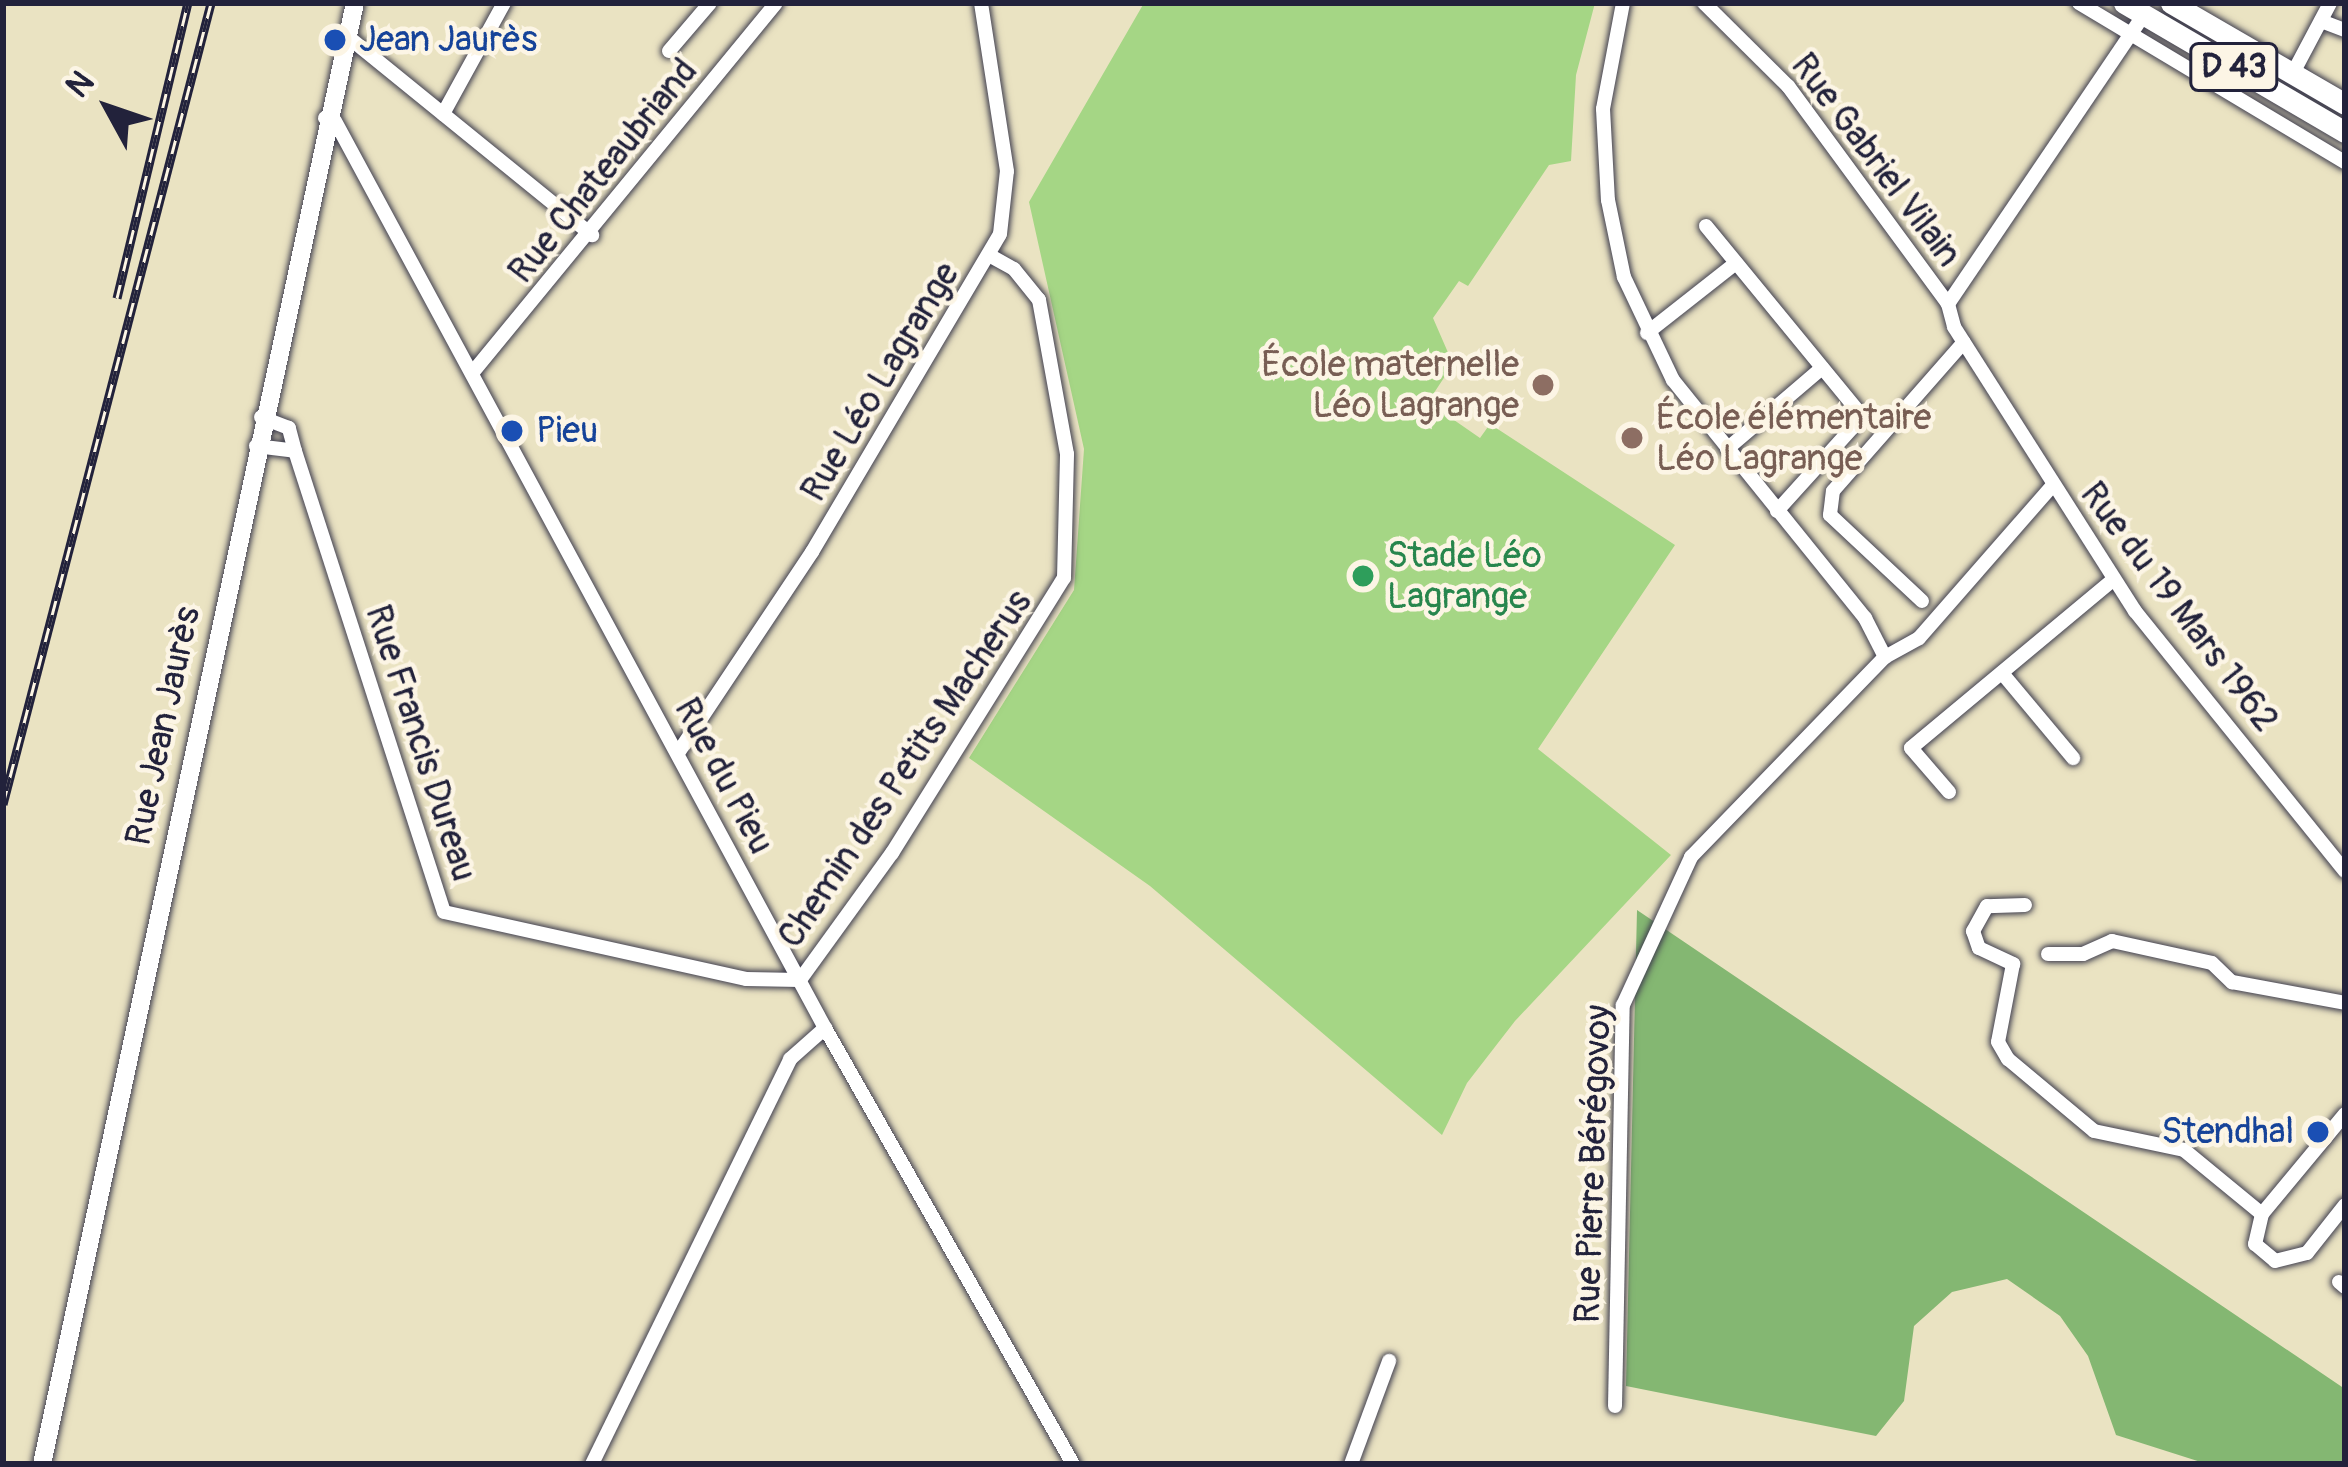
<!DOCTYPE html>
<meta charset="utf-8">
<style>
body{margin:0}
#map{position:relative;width:2348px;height:1467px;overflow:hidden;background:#eae3c2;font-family:Pangolin,sans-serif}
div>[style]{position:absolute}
.green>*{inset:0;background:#a5d685}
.forest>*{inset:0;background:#84b772}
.roads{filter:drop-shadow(0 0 3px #403f4f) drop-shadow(0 0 3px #403f4f)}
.street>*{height:14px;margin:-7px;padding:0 7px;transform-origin:7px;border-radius:7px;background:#fff}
.secondary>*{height:18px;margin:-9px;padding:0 9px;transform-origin:9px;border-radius:9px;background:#fff}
.primary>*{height:21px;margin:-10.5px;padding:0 10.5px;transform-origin:10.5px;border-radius:10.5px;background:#fff}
.rail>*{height:9px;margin-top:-4.5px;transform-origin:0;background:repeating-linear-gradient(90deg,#fcf5e5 0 14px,#22223b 0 28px);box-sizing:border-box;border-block:3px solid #22223b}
.dots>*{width:33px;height:33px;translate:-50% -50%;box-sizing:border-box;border:6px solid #fcf5e5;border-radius:50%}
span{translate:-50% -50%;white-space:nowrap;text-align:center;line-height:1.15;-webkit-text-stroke:9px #fcf5e5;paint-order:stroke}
.shield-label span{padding:3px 9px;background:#fcf5e5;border:3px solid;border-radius:9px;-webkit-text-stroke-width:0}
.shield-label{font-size:33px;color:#22223b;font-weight:700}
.transit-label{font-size:36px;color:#164399}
.left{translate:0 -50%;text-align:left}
.right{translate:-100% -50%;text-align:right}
.street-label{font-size:36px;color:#22223b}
.education-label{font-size:36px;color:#785e54}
.leisure-label{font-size:36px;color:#27864d}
.frame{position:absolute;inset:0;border:6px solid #22223b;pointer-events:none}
.north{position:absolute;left:48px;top:48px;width:120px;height:120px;-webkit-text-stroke:9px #fcf5e5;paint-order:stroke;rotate:310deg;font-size:33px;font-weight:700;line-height:48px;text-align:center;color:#22223b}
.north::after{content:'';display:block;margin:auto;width:42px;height:54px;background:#22223b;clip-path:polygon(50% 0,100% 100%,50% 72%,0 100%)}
</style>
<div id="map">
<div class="green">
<i style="clip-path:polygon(1144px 3px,1595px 3px,1576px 75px,1571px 161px,1549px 165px,1468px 286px,1459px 281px,1433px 318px,1453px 364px,1428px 402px,1480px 438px,1490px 424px,1675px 545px,1538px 749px,1671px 855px,1515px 1021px,1467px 1083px,1442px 1135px,1150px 886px,969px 758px,1074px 590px,1084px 449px,1029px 202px)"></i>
</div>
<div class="forest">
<i style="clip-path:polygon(1637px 910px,2345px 1389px,2345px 1464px,2207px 1464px,2116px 1435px,2088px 1356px,2060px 1316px,2007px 1279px,1952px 1292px,1914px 1326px,1904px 1401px,1876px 1436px,1626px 1386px)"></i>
</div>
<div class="roads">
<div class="street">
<i style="left:1623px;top:3px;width:108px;rotate:100.7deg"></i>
<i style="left:1603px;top:109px;width:91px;rotate:86.9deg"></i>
<i style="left:1608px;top:200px;width:79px;rotate:78.3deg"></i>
<i style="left:1624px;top:277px;width:114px;rotate:64.6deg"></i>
<i style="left:1673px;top:380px;width:306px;rotate:51.1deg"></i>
<i style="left:1865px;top:618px;width:44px;rotate:62.9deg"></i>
<i style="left:1704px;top:3px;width:118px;rotate:44.7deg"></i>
<i style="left:1788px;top:86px;width:270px;rotate:53.7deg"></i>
<i style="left:1948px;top:304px;width:24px;rotate:75deg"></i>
<i style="left:1954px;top:327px;width:337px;rotate:57.5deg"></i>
<i style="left:2135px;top:611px;width:334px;rotate:51.1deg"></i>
<i style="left:2079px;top:3px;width:310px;rotate:30.9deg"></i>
<i style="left:2321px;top:21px;width:26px;rotate:21deg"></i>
<i style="left:347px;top:36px;width:316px;rotate:39.1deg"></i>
<i style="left:669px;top:51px;width:63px;rotate:-49.5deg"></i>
<i style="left:2293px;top:73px;width:79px;rotate:-62.1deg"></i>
<i style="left:443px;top:114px;width:127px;rotate:-61.2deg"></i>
<i style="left:325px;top:118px;width:10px;rotate:17deg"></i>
<i style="left:335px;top:121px;width:1031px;rotate:61.62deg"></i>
<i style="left:825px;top:1028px;width:502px;rotate:60.37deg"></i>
<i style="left:1706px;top:226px;width:239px;rotate:50.6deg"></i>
<i style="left:1858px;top:411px;width:18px;rotate:109deg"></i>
<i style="left:1852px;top:428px;width:112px;rotate:132.1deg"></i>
<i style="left:1948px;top:304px;width:348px;rotate:-55.9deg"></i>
<i style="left:1647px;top:333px;width:113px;rotate:-38.2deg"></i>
<i style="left:473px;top:372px;width:477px;rotate:-50.6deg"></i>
<i style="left:256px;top:446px;width:39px;rotate:7deg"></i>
<i style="left:295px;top:451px;width:24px;rotate:-105deg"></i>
<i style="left:289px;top:428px;width:30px;rotate:-159deg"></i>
<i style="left:1727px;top:449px;width:125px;rotate:-40.5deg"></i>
<i style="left:295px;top:451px;width:484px;rotate:72.1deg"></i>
<i style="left:444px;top:912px;width:309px;rotate:12.5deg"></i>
<i style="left:746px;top:979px;width:54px;rotate:1.1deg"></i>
<i style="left:800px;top:980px;width:157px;rotate:-54.1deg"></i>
<i style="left:892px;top:853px;width:324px;rotate:-58deg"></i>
<i style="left:1064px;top:578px;width:124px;rotate:-88.6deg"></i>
<i style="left:1067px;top:454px;width:157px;rotate:-100.3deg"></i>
<i style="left:1039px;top:300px;width:40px;rotate:-129deg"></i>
<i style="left:1014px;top:269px;width:26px;rotate:-151deg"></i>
<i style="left:1922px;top:601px;width:126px;rotate:-136.9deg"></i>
<i style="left:1830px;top:515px;width:24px;rotate:-83deg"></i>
<i style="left:1833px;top:491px;width:198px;rotate:-48.7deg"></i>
<i style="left:2002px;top:673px;width:111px;rotate:50.1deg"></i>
<i style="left:678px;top:753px;width:242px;rotate:-56.3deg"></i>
<i style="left:812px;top:552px;width:369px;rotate:-59.4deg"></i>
<i style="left:1000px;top:234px;width:63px;rotate:-83.7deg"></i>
<i style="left:1007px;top:171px;width:170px;rotate:-98.8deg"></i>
<i style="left:1949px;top:792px;width:58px;rotate:-130.8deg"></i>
<i style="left:1911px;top:748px;width:264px;rotate:-39.8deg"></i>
<i style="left:2025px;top:905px;width:38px;rotate:178deg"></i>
<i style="left:1987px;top:906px;width:29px;rotate:119deg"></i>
<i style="left:1973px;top:931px;width:18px;rotate:71deg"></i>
<i style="left:1979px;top:948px;width:38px;rotate:25deg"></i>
<i style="left:2013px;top:964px;width:79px;rotate:100.9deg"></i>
<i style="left:1998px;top:1042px;width:20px;rotate:60deg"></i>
<i style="left:2008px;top:1059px;width:112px;rotate:39.9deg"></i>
<i style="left:2094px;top:1131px;width:92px;rotate:11.9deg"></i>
<i style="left:2184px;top:1150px;width:101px;rotate:39.4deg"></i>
<i style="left:2048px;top:954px;width:35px"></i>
<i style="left:2083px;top:954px;width:32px;rotate:-24deg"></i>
<i style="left:2112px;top:941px;width:102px;rotate:12.4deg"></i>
<i style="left:2212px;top:963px;width:28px;rotate:44deg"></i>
<i style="left:2232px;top:982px;width:115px;rotate:10.5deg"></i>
<i style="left:2345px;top:1114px;width:130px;rotate:129.7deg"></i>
<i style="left:2262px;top:1214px;width:31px;rotate:103deg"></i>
<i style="left:2255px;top:1244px;width:26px;rotate:40deg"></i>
<i style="left:2275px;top:1261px;width:33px;rotate:-14deg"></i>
<i style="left:2307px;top:1253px;width:61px;rotate:-51.6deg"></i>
<i style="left:2339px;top:1282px;width:8px;rotate:40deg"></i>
<i style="left:1615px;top:1406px;width:401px;rotate:-88.9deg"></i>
<i style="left:1623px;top:1005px;width:163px;rotate:-65.3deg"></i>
<i style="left:1691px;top:857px;width:279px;rotate:-45.9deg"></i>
<i style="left:1885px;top:657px;width:39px;rotate:-29deg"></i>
<i style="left:1919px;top:638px;width:202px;rotate:-48.8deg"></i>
<i style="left:592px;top:1464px;width:451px;rotate:-63.9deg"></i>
<i style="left:790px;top:1059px;width:47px;rotate:-41.5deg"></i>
<i style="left:1351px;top:1464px;width:110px;rotate:-69.7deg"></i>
</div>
<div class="secondary">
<i style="left:42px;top:1464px;width:1494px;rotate:-77.91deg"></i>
</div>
<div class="primary">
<i style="left:2124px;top:3px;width:256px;rotate:30.3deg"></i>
<i style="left:2171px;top:3px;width:201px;rotate:30.1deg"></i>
</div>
</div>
<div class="rail">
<i style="left:117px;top:298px;width:303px;rotate:-76.5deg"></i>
<i style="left:3px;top:804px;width:828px;rotate:-75.44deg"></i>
</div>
<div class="dots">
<i style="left:335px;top:40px;background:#1a4fb4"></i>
<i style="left:1543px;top:385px;background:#8d6e63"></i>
<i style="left:512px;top:431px;background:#1a4fb4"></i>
<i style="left:1632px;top:438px;background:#8d6e63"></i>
<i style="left:1363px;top:576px;background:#2e9e5b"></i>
<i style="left:2318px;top:1132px;background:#1a4fb4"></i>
</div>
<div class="shield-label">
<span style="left:2234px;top:67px">D 43</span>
</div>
<div class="transit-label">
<span class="left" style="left:359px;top:40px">Jean Jaurès</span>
<span class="left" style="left:536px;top:431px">Pieu</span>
<span class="right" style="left:2294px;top:1132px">Stendhal</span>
</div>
<div class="street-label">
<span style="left:1876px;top:160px;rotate:53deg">Rue Gabriel Vilain</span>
<span style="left:603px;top:171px;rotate:-51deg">Rue Chateaubriand</span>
<span style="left:880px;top:382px;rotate:-59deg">Rue Léo Lagrange</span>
<span style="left:2179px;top:607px;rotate:53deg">Rue du 19 Mars 1962</span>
<span style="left:163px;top:726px;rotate:-78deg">Rue Jean Jaurès</span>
<span style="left:421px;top:743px;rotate:72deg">Rue Francis Dureau</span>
<span style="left:905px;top:769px;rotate:-56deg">Chemin des Petits Macherus</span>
<span style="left:724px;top:776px;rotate:62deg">Rue du Pieu</span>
<span style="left:1593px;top:1164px;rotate:-88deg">Rue Pierre Bérégovoy</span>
</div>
<div class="education-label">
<span class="right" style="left:1519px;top:385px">École maternelle<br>Léo Lagrange</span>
<span class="left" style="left:1656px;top:438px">École élémentaire<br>Léo Lagrange</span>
</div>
<div class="leisure-label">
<span class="left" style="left:1387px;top:576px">Stade Léo<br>Lagrange</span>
</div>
<div class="frame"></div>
<div class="north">N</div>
</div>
